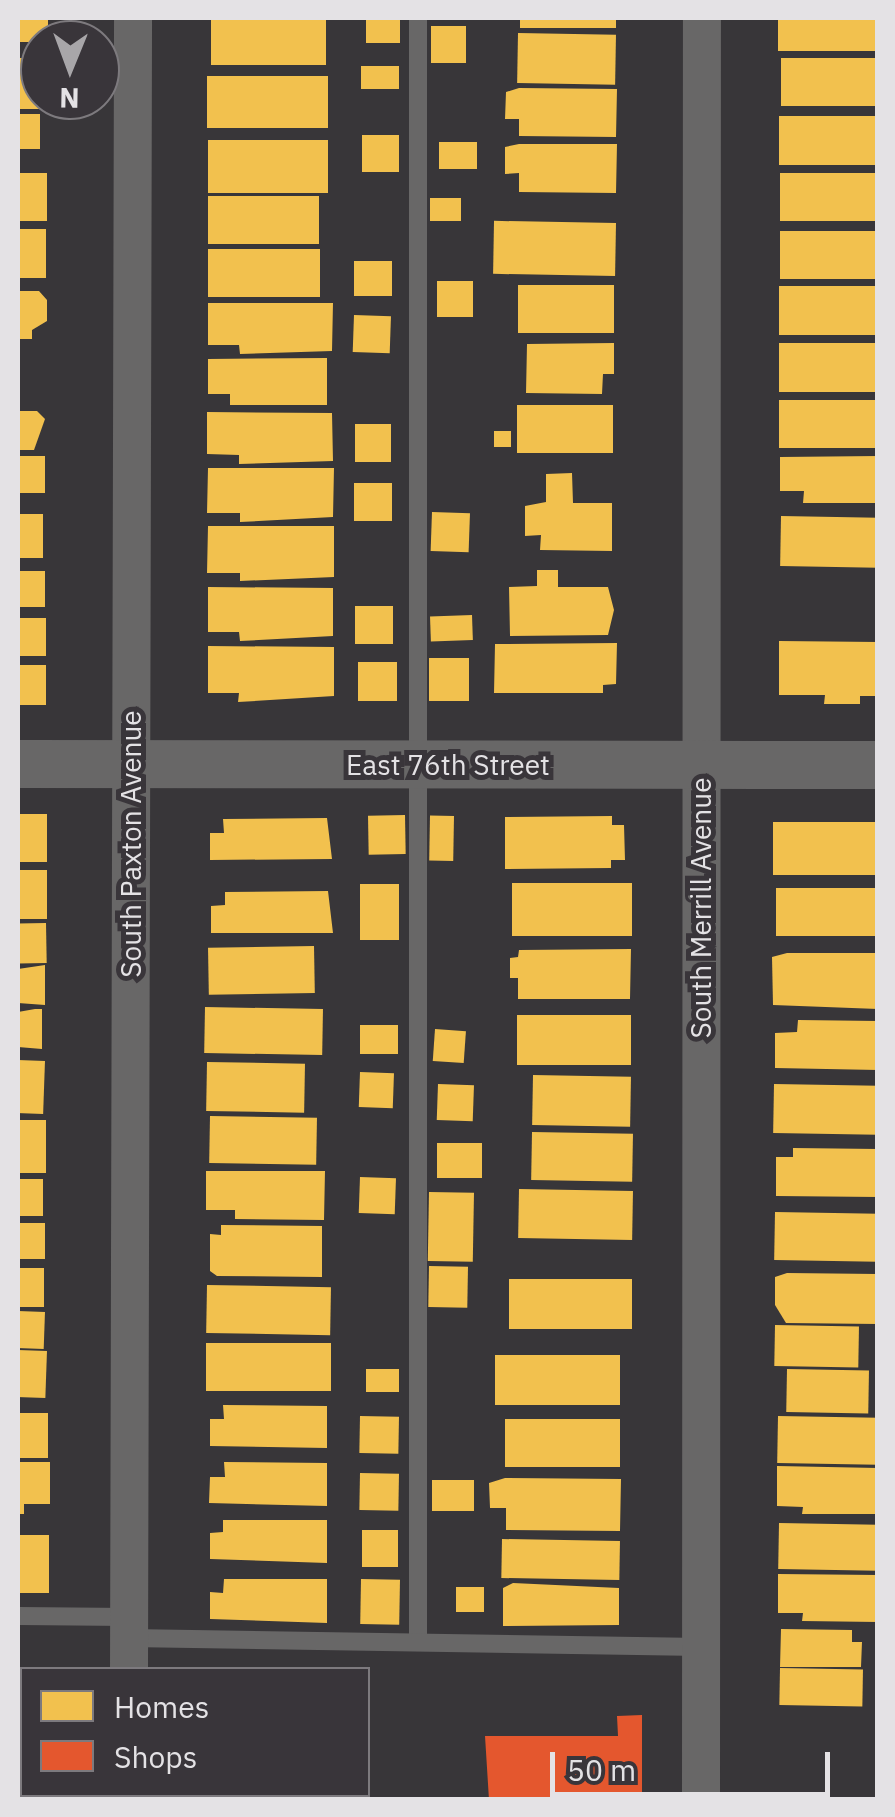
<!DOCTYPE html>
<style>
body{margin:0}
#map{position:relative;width:895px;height:1817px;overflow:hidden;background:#383639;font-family:"IBM Plex Sans",sans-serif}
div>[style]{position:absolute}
.homes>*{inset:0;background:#f2c14e;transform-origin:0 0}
.shops>*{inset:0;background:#e4572e}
.service>*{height:18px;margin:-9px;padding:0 9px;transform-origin:9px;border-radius:9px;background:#686767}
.minor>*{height:38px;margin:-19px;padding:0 19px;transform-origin:19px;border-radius:19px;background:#686767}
.tertiary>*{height:48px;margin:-24px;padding:0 24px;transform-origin:24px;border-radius:24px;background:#686767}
span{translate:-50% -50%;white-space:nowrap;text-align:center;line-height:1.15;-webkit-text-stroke:10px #39353a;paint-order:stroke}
.street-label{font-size:28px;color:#e4e2e5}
.frame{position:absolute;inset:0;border:20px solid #e4e2e5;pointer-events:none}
.legend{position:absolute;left:20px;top:1667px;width:350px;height:130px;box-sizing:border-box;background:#39353a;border:2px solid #7d7a7e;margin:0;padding:12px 18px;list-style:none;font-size:30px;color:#e4e2e5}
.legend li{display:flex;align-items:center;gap:20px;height:50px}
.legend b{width:50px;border:2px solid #7d7a7e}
.north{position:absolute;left:20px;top:20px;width:100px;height:100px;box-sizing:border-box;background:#39353a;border:2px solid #7d7a7e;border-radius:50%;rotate:181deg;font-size:28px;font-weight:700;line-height:40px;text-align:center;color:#e4e2e5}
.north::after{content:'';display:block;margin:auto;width:35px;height:45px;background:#a8a6a9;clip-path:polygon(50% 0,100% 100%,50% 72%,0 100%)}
.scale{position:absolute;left:550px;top:1752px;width:280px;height:45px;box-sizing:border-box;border:5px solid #e4e2e5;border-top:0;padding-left:12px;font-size:30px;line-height:35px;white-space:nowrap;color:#e4e2e5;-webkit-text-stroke:8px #39353a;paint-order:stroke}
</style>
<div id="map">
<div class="homes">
<i style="left:18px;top:18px;width:30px;height:24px"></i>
<i style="left:211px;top:18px;width:115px;height:47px"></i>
<i style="left:366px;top:18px;width:34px;height:25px"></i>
<i style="left:520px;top:18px;width:96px;height:10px"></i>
<i style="left:778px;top:18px;width:100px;height:33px"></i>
<i style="left:431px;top:26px;width:35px;height:37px"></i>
<i style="left:518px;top:33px;width:98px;height:50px;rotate:1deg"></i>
<i style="clip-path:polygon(18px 58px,40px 58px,40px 100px,48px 100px,48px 109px,18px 109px)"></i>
<i style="left:877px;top:58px;width:48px;height:96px;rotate:90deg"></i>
<i style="left:361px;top:66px;width:38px;height:23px"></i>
<i style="left:207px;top:76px;width:121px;height:52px"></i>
<i style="clip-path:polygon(519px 88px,617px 89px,616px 137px,519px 136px,519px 119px,505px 119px,506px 92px)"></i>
<i style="left:18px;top:114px;width:22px;height:35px"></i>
<i style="left:779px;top:116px;width:98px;height:49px"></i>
<i style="left:362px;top:135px;width:37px;height:37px"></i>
<i style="left:208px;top:140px;width:120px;height:53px"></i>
<i style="left:439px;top:142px;width:38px;height:27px"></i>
<i style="clip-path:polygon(519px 144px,617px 144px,616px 193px,519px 192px,519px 173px,505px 174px,505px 147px)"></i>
<i style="left:18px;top:173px;width:29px;height:48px"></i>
<i style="left:780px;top:173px;width:98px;height:48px"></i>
<i style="left:208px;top:196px;width:111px;height:48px"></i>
<i style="left:430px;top:198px;width:31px;height:23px"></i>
<i style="left:616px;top:223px;width:53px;height:122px;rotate:91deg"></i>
<i style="left:18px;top:229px;width:28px;height:49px"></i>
<i style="left:780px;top:231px;width:98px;height:48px"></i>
<i style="left:208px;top:249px;width:112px;height:48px"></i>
<i style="left:354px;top:261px;width:38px;height:35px"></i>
<i style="left:437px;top:281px;width:36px;height:36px"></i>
<i style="left:518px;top:285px;width:96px;height:48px"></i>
<i style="left:779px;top:286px;width:99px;height:49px"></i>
<i style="clip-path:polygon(18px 291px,39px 291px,47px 300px,47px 321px,32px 330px,32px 339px,18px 339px)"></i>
<i style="clip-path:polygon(208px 303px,333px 303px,332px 351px,240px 354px,239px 345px,208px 345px)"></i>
<i style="left:354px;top:315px;width:37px;height:37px;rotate:2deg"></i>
<i style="clip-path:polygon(614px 343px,614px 374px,603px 374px,602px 394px,526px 393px,527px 344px)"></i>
<i style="left:779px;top:343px;width:99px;height:49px"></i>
<i style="clip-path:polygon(327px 358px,327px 405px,230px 405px,230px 394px,208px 394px,208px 359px)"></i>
<i style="left:779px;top:400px;width:99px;height:48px"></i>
<i style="left:517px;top:405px;width:96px;height:48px"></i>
<i style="clip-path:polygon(18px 411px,37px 411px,45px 419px,34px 450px,18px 450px)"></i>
<i style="clip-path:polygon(207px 412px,332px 413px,333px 461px,239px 464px,239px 455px,207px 454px)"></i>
<i style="left:355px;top:424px;width:36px;height:38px"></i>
<i style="left:494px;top:431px;width:17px;height:16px"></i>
<i style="left:18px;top:456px;width:27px;height:37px"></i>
<i style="clip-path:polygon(878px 456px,878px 503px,803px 503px,804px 491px,780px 491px,780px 457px)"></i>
<i style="clip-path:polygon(208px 468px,334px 468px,333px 517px,240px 522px,240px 513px,207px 513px)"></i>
<i style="clip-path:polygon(572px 473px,573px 503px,612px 503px,612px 551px,540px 550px,541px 535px,525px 536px,525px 506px,546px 502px,546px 474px)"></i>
<i style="left:354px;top:483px;width:38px;height:38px"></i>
<i style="left:432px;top:512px;width:38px;height:39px;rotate:2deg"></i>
<i style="left:18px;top:514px;width:25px;height:44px"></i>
<i style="left:781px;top:516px;width:97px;height:50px;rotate:1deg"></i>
<i style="clip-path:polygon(208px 526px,334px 526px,334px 577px,240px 581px,240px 573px,207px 573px)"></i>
<i style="clip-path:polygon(537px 570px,558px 570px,558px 587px,608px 587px,614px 610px,608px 635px,510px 636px,509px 587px,537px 586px)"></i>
<i style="left:18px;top:571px;width:27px;height:36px"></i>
<i style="clip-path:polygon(208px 587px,333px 588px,333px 636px,240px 641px,239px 632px,208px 632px)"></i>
<i style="left:355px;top:606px;width:38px;height:38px"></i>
<i style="left:472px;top:615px;width:25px;height:42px;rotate:88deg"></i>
<i style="left:18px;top:618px;width:28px;height:38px"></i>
<i style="clip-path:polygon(779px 641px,878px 642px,878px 696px,860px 696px,860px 704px,824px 704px,825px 695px,779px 695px)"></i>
<i style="clip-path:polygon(617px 643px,616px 684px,603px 685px,603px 693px,494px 693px,495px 644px)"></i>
<i style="clip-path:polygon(208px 646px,334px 647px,334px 696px,238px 702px,239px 693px,208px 693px)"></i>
<i style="left:429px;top:658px;width:40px;height:43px"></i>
<i style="left:358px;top:662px;width:39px;height:39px"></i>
<i style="left:18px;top:665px;width:28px;height:40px"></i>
<i style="left:18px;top:814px;width:29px;height:48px"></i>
<i style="left:405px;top:815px;width:39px;height:37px;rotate:89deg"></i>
<i style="left:454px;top:816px;width:45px;height:24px;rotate:91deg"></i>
<i style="clip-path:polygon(612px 816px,612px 825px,624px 825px,625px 860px,611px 860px,611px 868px,505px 869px,505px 817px)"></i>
<i style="clip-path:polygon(327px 818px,332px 859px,210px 860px,210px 833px,224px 833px,223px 819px)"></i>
<i style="left:773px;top:822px;width:105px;height:53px"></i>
<i style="left:18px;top:870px;width:29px;height:49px"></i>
<i style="left:512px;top:883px;width:120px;height:53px"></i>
<i style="left:399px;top:884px;width:56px;height:39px;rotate:90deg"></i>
<i style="left:878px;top:888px;width:48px;height:102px;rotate:90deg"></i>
<i style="clip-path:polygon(328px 891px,333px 933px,211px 933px,211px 906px,225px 905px,225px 892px)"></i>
<i style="left:46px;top:923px;width:40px;height:28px;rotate:89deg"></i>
<i style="left:314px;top:946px;width:47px;height:106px;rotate:89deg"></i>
<i style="clip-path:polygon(631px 949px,630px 999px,518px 999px,518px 978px,510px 978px,510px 958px,518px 957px,519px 950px)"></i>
<i style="clip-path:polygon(787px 953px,878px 953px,878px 1009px,773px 1005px,772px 957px)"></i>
<i style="clip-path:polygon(45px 965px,45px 1005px,18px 1003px,18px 969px)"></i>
<i style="left:205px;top:1007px;width:118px;height:46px;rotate:1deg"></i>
<i style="clip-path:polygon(35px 1009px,42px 1009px,42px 1049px,18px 1047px,18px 1012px)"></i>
<i style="left:517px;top:1015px;width:114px;height:50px"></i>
<i style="clip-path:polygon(798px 1020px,878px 1021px,878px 1070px,775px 1068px,775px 1033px,797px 1032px)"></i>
<i style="left:360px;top:1025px;width:38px;height:29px"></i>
<i style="left:435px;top:1029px;width:31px;height:32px;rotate:4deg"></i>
<i style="left:18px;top:1060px;width:27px;height:53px;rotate:2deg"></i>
<i style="left:207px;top:1062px;width:98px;height:49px;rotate:1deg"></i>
<i style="left:360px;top:1072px;width:34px;height:35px;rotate:2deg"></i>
<i style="left:533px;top:1075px;width:98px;height:50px;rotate:1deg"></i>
<i style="left:438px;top:1084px;width:36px;height:36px;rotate:2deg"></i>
<i style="left:774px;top:1084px;width:104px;height:49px;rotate:1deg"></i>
<i style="left:210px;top:1116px;width:107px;height:47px;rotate:1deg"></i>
<i style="left:18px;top:1120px;width:28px;height:53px"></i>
<i style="left:532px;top:1132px;width:101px;height:48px;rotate:1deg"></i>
<i style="left:437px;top:1143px;width:45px;height:35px"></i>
<i style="clip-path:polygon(793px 1148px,878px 1149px,878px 1197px,776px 1196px,776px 1157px,793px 1157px)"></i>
<i style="clip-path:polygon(206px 1171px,325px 1171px,324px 1220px,235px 1219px,235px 1210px,206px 1210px)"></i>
<i style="left:360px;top:1177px;width:36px;height:36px;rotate:2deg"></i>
<i style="left:18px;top:1179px;width:25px;height:37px"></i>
<i style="left:519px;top:1189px;width:114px;height:49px;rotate:1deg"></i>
<i style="left:429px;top:1192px;width:45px;height:69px;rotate:1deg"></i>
<i style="left:775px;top:1212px;width:103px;height:48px;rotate:1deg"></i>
<i style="left:18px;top:1223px;width:27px;height:36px"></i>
<i style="clip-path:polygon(221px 1225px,322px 1226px,322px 1277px,217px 1276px,210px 1271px,210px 1234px,221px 1235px)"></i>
<i style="left:429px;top:1266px;width:39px;height:41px;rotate:1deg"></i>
<i style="left:18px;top:1268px;width:26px;height:39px"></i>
<i style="clip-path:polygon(787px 1273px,878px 1274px,878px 1324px,786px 1323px,775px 1305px,775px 1277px)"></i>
<i style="left:509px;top:1279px;width:123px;height:50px"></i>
<i style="left:207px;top:1285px;width:124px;height:48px;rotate:1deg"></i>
<i style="left:18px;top:1311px;width:27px;height:37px;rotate:2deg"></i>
<i style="left:775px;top:1325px;width:84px;height:41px;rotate:1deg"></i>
<i style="left:206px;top:1343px;width:125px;height:48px"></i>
<i style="left:18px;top:1350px;width:29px;height:47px;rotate:2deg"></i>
<i style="left:495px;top:1355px;width:125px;height:50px"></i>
<i style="left:366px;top:1369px;width:33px;height:23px"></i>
<i style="left:787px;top:1369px;width:82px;height:43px;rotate:1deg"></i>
<i style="clip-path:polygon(223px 1405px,327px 1406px,327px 1448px,210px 1446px,210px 1419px,224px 1419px)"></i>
<i style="left:18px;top:1413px;width:30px;height:45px"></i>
<i style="left:360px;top:1416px;width:39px;height:37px;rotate:1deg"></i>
<i style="left:778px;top:1416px;width:100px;height:47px;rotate:1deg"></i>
<i style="left:505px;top:1419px;width:115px;height:48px"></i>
<i style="clip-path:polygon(18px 1462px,50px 1462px,50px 1504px,24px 1504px,24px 1514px,18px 1514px)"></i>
<i style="clip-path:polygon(224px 1462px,327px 1463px,327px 1506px,209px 1503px,210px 1477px,225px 1477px)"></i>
<i style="clip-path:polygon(777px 1466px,878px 1468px,878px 1514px,802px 1514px,803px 1507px,777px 1506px)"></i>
<i style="left:360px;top:1473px;width:39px;height:37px;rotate:1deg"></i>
<i style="clip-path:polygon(505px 1478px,621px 1479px,620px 1531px,506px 1530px,506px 1508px,490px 1508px,489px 1483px)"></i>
<i style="left:432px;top:1480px;width:42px;height:31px"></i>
<i style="clip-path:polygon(223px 1520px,327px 1520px,327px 1563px,210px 1559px,210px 1533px,223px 1532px)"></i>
<i style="left:779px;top:1523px;width:99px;height:46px;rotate:1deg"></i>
<i style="left:362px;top:1530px;width:36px;height:37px"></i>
<i style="left:18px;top:1535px;width:31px;height:58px"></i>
<i style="left:502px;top:1539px;width:118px;height:39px;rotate:1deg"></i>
<i style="clip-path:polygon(778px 1574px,878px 1575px,878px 1622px,802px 1621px,803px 1613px,778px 1613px)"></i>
<i style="clip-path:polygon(224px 1579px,327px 1579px,327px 1623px,210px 1619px,210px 1592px,223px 1593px)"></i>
<i style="left:361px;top:1579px;width:39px;height:45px;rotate:1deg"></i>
<i style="clip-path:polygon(513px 1583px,619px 1588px,619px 1625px,503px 1626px,503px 1588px)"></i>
<i style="left:456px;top:1587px;width:28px;height:25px"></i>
<i style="clip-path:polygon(781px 1629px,852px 1630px,852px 1642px,862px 1642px,861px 1667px,780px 1667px)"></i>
<i style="left:780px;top:1668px;width:83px;height:37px;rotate:1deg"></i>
</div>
<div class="shops">
<i style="clip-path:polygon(642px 1715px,642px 1800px,489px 1800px,485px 1736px,618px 1736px,617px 1716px)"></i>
</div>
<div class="service">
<i style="left:418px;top:18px;width:1624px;rotate:90deg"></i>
<i style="left:18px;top:1616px;width:111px;rotate:0.5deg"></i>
<i style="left:129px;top:1638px;width:572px;rotate:0.9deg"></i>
</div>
<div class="minor">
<i style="left:129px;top:1670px;width:1652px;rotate:-89.86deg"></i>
<i style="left:128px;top:1800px;width:6px;rotate:-90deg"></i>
<i style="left:701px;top:1800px;width:1782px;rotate:-89.97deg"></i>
</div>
<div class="tertiary">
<i style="left:18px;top:764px;width:860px;rotate:0.07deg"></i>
</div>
<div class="street-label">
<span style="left:448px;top:765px">East 76th Street</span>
<span style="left:131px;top:844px;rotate:-90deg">South Paxton Avenue</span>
<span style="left:701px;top:908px;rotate:-90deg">South Merrill Avenue</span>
</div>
<div class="frame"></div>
<ul class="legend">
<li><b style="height:28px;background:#f2c14e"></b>Homes</li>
<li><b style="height:28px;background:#e4572e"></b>Shops</li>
</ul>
<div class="north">N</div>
<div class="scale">50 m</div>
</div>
